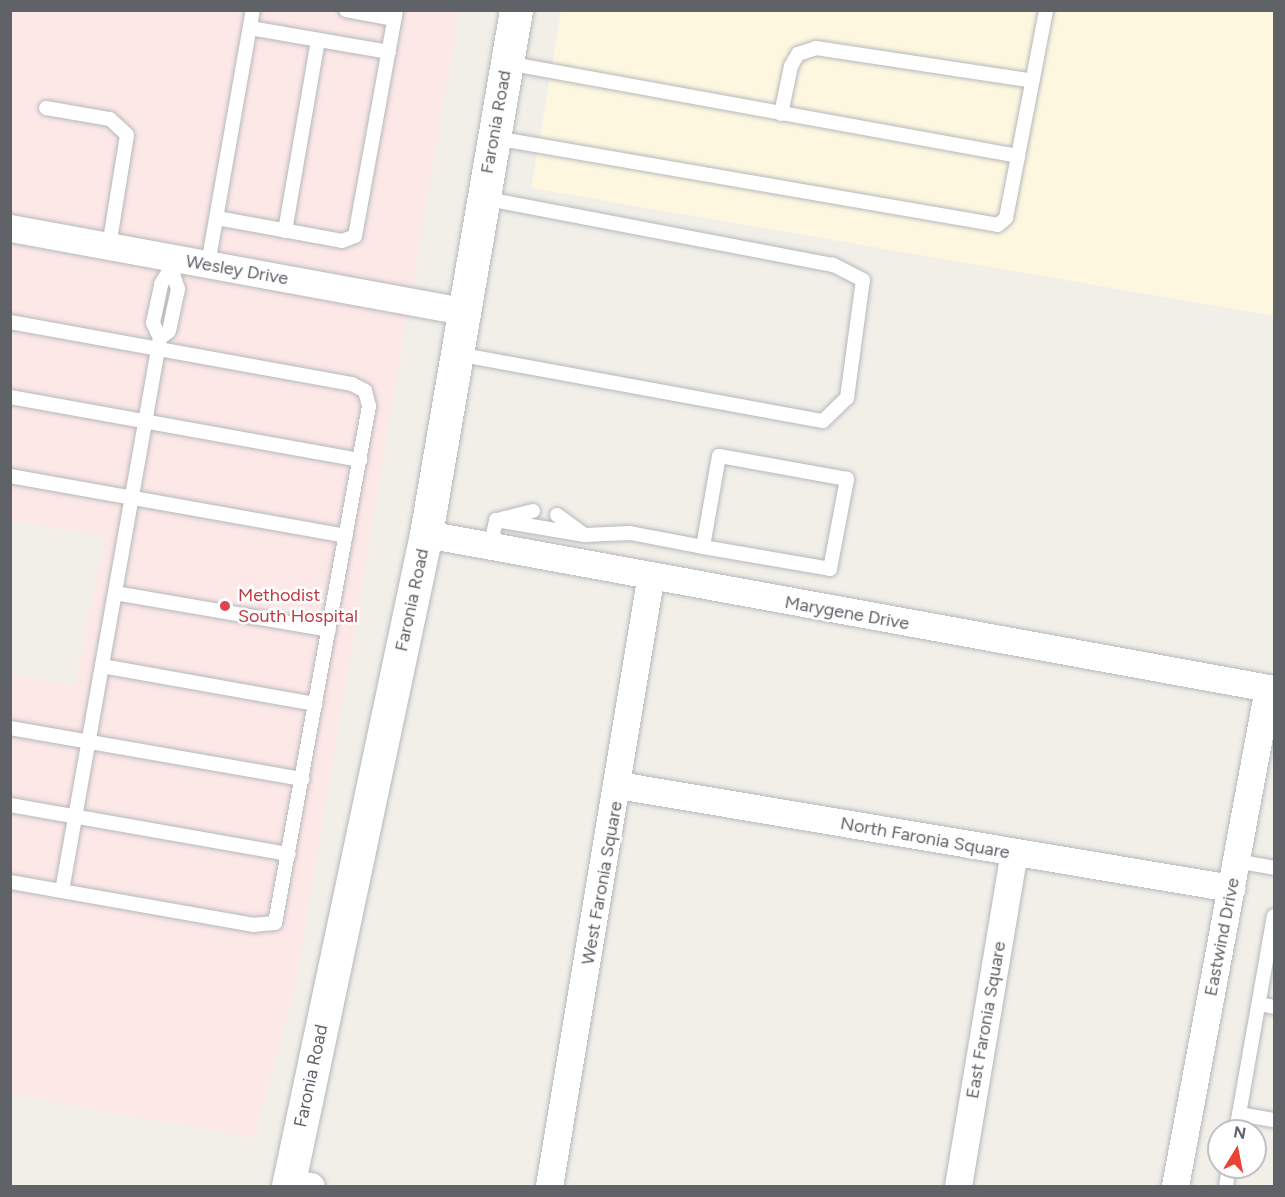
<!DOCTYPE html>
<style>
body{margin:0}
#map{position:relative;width:1285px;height:1197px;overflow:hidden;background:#f1efe8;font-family:Figtree,sans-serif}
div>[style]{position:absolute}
.commercial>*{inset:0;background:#fef7e0}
.medical>*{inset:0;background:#fce8e6}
.roads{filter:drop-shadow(0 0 2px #b5b8bc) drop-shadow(0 0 2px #b5b8bc)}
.service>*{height:14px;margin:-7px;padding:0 7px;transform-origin:7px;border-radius:7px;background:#fff}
.minor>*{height:27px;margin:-13.5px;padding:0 13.5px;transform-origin:13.5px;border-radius:13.5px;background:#fff}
.tertiary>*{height:33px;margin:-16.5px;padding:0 16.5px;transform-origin:16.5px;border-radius:16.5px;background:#fff}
.dots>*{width:16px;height:16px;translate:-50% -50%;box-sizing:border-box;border:3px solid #fff;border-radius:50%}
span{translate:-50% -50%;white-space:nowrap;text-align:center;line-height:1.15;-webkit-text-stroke:5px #fff;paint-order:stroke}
.street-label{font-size:18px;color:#5f6368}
.health-label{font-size:18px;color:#be3a42}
.left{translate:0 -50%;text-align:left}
.frame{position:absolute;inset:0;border:12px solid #5f6368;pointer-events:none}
.north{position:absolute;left:1207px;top:1119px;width:60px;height:60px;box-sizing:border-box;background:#fff;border:2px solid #bfc1c3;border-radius:50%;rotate:10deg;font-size:16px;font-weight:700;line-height:24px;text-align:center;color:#5f6368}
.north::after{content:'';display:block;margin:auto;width:21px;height:27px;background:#ea4335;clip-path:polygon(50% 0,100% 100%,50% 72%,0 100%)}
</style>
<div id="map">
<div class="commercial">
<i style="clip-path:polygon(561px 11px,1274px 11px,1274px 316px,531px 188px)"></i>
</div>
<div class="medical">
<i style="clip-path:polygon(11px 11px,459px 11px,294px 992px,254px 1138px,11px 1094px,10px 675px,75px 684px,105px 537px,11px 520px)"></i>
</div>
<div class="roads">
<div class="service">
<i style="left:346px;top:10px;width:49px;rotate:10.6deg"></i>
<i style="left:250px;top:28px;width:141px;rotate:9.8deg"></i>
<i style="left:46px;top:108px;width:65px;rotate:9.8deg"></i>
<i style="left:110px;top:119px;width:23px;rotate:43deg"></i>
<i style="left:127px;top:135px;width:112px;rotate:99.2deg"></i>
<i style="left:781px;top:114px;width:49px;rotate:-78.2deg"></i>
<i style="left:791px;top:66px;width:14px;rotate:-60deg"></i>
<i style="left:798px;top:54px;width:19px;rotate:-18deg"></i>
<i style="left:816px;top:48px;width:219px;rotate:8.6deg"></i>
<i style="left:495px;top:138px;width:510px;rotate:9.81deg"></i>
<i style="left:998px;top:225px;width:11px;rotate:-41deg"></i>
<i style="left:1006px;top:218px;width:63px;rotate:-79deg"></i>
<i style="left:1018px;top:156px;width:519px;rotate:-169.69deg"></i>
<i style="left:1018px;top:156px;width:149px;rotate:-79.1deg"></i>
<i style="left:217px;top:218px;width:127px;rotate:10.4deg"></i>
<i style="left:342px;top:241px;width:14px;rotate:-21deg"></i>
<i style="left:355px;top:236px;width:230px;rotate:-79.7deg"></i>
<i style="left:285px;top:231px;width:194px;rotate:-80.2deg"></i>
<i style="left:208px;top:264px;width:258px;rotate:-80deg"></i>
<i style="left:10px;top:322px;width:348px;rotate:10.3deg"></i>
<i style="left:352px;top:384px;width:15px;rotate:28deg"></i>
<i style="left:365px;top:391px;width:16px;rotate:75deg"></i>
<i style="left:369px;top:406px;width:525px;rotate:100.3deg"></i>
<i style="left:275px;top:923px;width:21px;rotate:175deg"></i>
<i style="left:254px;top:925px;width:248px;rotate:-170deg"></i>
<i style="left:160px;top:338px;width:17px;rotate:-115deg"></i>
<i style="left:153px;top:323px;width:40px;rotate:-78deg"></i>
<i style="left:161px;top:284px;width:25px;rotate:-58deg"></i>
<i style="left:457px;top:354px;width:372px;rotate:10.4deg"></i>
<i style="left:823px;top:421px;width:33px;rotate:-44deg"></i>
<i style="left:847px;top:398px;width:119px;rotate:-82.3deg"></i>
<i style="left:863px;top:280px;width:34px;rotate:-153deg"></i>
<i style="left:833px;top:265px;width:356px;rotate:-169.2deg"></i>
<i style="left:10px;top:397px;width:356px;rotate:10.2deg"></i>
<i style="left:10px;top:476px;width:341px;rotate:10.1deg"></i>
<i style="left:557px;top:515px;width:31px;rotate:36deg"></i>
<i style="left:501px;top:519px;width:33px;rotate:-14deg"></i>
<i style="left:490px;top:547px;width:28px;rotate:-77deg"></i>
<i style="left:496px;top:520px;width:90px;rotate:9.6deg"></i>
<i style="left:585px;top:535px;width:45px;rotate:-2.5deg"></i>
<i style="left:630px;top:533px;width:74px;rotate:10.9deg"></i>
<i style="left:703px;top:547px;width:129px;rotate:9.8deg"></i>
<i style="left:830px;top:569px;width:92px;rotate:-79.3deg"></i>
<i style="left:847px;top:479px;width:130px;rotate:-169.8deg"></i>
<i style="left:719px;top:456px;width:92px;rotate:100deg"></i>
<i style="left:115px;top:593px;width:217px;rotate:9.8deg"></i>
<i style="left:102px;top:666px;width:217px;rotate:10.1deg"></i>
<i style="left:10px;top:728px;width:297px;rotate:9.9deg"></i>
<i style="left:10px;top:805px;width:283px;rotate:10deg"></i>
<i style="left:1236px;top:861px;width:39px;rotate:10deg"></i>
<i style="left:62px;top:891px;width:562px;rotate:-79.95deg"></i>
<i style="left:160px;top:338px;width:11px;rotate:-38deg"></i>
<i style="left:169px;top:331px;width:43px;rotate:-77.9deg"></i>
<i style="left:178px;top:289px;width:19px;rotate:-108deg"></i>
<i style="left:1259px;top:1004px;width:15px;rotate:11deg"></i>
<i style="left:1239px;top:1114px;width:36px;rotate:10deg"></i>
<i style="left:1236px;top:1131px;width:218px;rotate:-80deg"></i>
<i style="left:1226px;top:1186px;width:19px;rotate:-81deg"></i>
</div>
<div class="minor">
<i style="left:10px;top:228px;width:462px;rotate:10.4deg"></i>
<i style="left:426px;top:534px;width:856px;rotate:10.36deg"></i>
<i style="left:1268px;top:688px;width:507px;rotate:100.58deg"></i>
<i style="left:618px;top:785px;width:622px;rotate:9.54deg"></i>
<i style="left:289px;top:1183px;width:22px;rotate:8deg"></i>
<i style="left:549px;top:1186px;width:615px;rotate:-80.55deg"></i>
<i style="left:958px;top:1186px;width:338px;rotate:-80.5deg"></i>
</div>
<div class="tertiary">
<i style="left:288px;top:1186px;width:666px;rotate:-78.05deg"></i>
<i style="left:426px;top:534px;width:532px;rotate:-80.25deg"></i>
</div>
</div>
<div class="dots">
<i style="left:225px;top:606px;background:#e0444e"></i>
</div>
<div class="street-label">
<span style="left:496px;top:122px;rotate:-80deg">Faronia Road</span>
<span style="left:237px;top:270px;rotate:10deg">Wesley Drive</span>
<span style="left:412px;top:600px;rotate:-78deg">Faronia Road</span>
<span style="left:847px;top:613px;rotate:10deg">Marygene Drive</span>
<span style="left:925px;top:838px;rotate:10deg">North Faronia Square</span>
<span style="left:602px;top:883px;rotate:-80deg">West Faronia Square</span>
<span style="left:1222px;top:937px;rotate:-79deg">Eastwind Drive</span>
<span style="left:986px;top:1020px;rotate:-80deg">East Faronia Square</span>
<span style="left:311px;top:1076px;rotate:-78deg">Faronia Road</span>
</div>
<div class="health-label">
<span class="left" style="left:238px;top:606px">Methodist<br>South Hospital</span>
</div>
<div class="frame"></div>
<div class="north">N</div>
</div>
